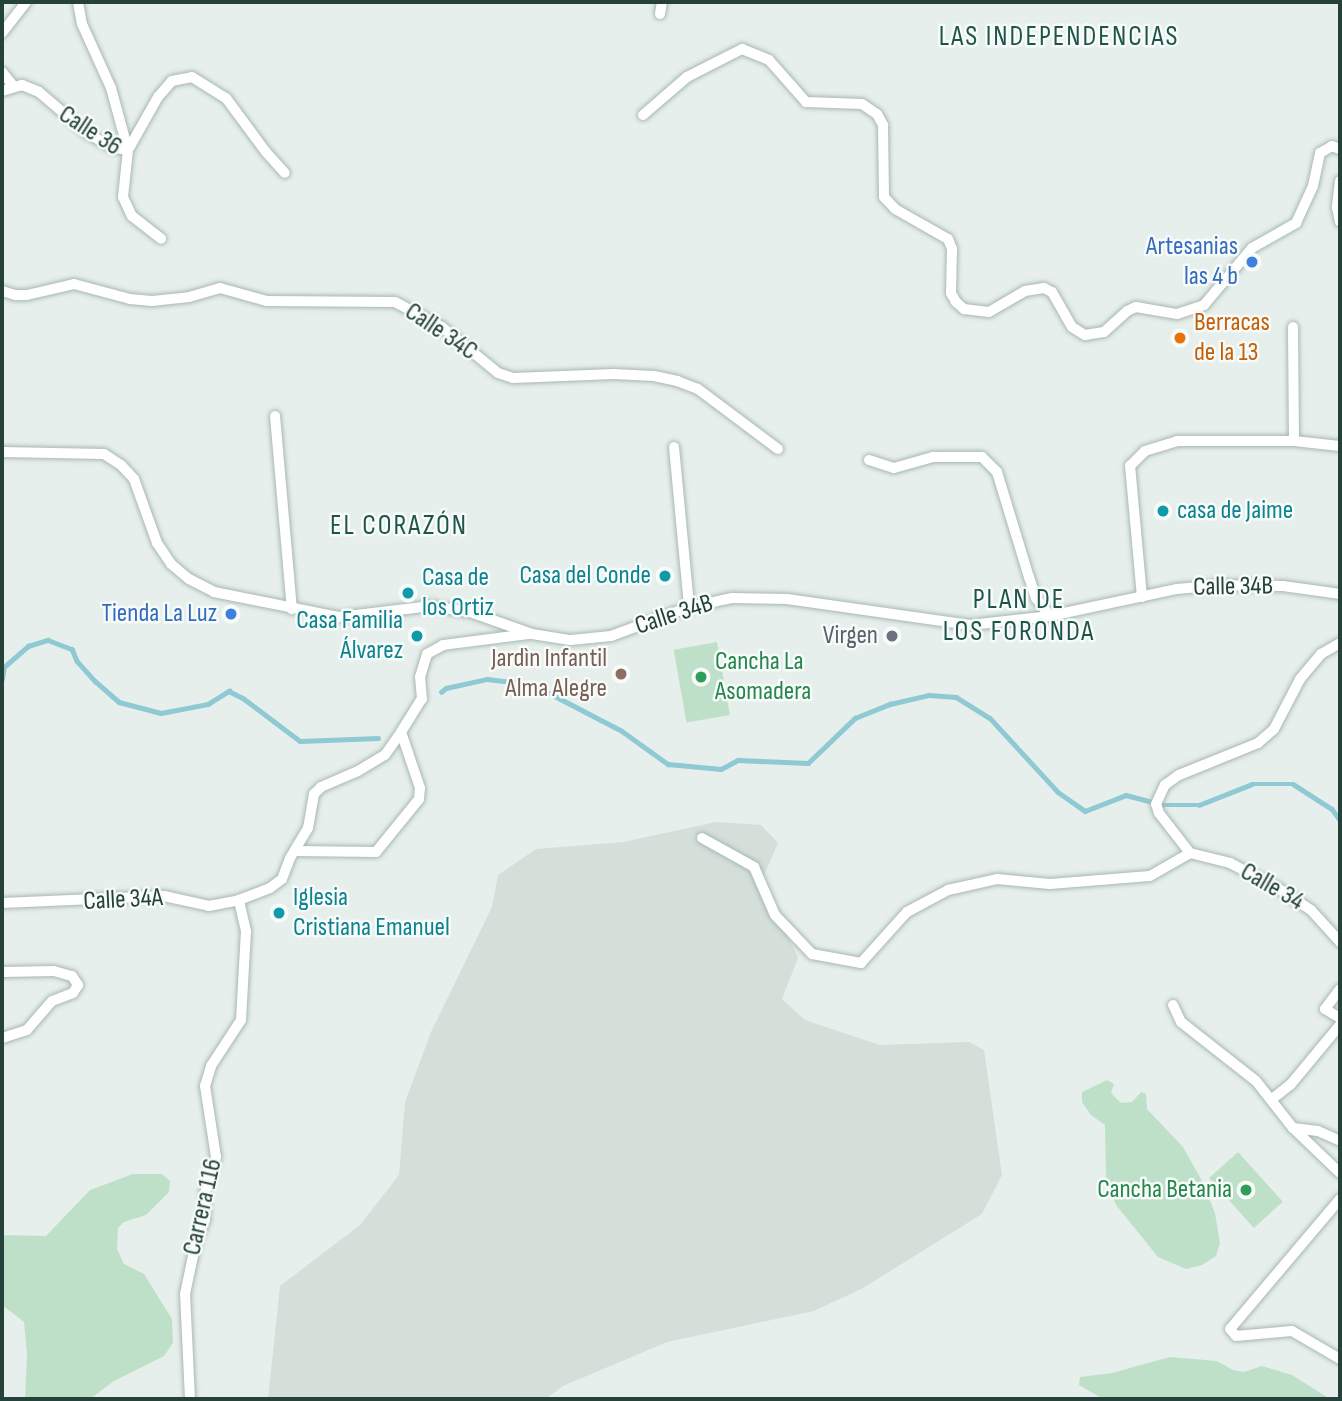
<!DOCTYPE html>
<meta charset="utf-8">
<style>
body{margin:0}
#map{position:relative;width:1342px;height:1401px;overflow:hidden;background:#e6efeb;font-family:"Sofia Sans Condensed",sans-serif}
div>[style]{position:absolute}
.built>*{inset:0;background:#d4dfda}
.green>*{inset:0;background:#bfe0c8;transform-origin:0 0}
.stream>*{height:4.5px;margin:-2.25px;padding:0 2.25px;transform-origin:2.25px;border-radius:2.25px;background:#8ec9d4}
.roads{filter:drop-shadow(0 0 2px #a8b8b2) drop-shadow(0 0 2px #a8b8b2)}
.street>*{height:10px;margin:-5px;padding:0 5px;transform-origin:5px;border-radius:5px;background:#fff}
.dots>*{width:19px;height:19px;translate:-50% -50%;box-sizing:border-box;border:4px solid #f7fbf9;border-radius:50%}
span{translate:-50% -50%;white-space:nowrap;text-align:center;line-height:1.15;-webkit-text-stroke:5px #f7fbf9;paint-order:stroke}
.street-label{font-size:26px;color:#24423a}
.shop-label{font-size:26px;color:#366cbe}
.right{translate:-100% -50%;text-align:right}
.food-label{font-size:26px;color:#c56008}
.left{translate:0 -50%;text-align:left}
.culture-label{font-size:26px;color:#0d838f}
.worship-label{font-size:26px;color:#5b616d}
.education-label{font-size:26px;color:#785e54}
.leisure-label{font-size:26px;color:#27864d}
.neighbourhood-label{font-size:28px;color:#1f5548;letter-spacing:2px}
.frame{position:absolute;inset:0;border:4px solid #24423a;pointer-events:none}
</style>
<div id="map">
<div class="built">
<i style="clip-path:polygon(716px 822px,761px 825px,778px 843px,762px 880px,798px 958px,782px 999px,805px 1020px,880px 1045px,969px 1042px,984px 1050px,1002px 1175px,982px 1214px,863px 1288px,814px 1311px,667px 1342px,563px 1386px,546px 1399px,268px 1399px,280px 1286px,360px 1225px,399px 1175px,405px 1102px,431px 1032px,492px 907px,498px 875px,536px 849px,623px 842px)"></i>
</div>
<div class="green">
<i style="left:717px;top:642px;width:74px;height:44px;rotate:80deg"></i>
<i style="clip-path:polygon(1107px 1080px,1114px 1084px,1111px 1093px,1121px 1103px,1132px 1102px,1141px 1092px,1146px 1094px,1147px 1109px,1183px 1147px,1202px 1181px,1215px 1213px,1220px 1243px,1216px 1256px,1202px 1265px,1186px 1269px,1158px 1257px,1116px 1205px,1106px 1180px,1105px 1125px,1091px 1115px,1082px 1102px,1082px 1092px)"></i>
<i style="left:1238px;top:1152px;width:67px;height:39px;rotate:48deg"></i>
<i style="clip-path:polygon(133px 1174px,162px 1174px,170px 1181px,169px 1192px,146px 1215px,124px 1222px,118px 1228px,117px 1249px,124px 1264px,144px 1274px,172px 1319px,173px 1343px,164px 1356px,114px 1381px,90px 1399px,25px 1399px,27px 1354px,24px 1322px,2px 1305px,2px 1235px,46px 1236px,90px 1190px)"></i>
<i style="clip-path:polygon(1170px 1357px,1217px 1361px,1233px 1370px,1244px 1372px,1262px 1366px,1292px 1375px,1330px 1399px,1103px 1399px,1079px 1385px,1080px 1377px,1112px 1373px)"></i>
</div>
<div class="stream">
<i style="left:2px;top:679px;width:12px;rotate:-81deg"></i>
<i style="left:4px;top:667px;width:32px;rotate:-41deg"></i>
<i style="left:28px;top:646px;width:21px;rotate:-17deg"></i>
<i style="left:48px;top:640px;width:26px;rotate:21deg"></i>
<i style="left:72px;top:649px;width:13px;rotate:67deg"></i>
<i style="left:77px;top:661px;width:27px;rotate:48deg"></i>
<i style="left:95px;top:681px;width:32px;rotate:41deg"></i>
<i style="left:119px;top:702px;width:43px;rotate:14.7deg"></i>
<i style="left:161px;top:713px;width:48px;rotate:-10.8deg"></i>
<i style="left:208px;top:704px;width:25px;rotate:-32deg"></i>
<i style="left:229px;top:691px;width:16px;rotate:27deg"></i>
<i style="left:243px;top:698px;width:71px;rotate:37deg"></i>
<i style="left:300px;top:741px;width:78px;rotate:-2.2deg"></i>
<i style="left:441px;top:692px;width:6px;rotate:-39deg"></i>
<i style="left:446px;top:688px;width:42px;rotate:-12.4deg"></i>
<i style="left:487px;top:679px;width:32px;rotate:7deg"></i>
<i style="left:519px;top:683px;width:32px;rotate:18deg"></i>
<i style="left:549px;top:693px;width:82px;rotate:27.5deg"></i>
<i style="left:622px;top:731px;width:57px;rotate:35.7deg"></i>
<i style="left:668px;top:764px;width:53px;rotate:5.4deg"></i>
<i style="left:721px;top:769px;width:19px;rotate:-28deg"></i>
<i style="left:738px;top:760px;width:70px;rotate:2.5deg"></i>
<i style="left:808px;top:763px;width:65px;rotate:-43.8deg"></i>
<i style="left:855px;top:718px;width:38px;rotate:-22deg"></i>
<i style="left:890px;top:704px;width:40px;rotate:-13deg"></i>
<i style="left:929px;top:695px;width:27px;rotate:4deg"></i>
<i style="left:956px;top:697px;width:40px;rotate:32deg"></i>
<i style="left:990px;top:718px;width:100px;rotate:47.4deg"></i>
<i style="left:1058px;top:792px;width:33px;rotate:35deg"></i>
<i style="left:1085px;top:811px;width:44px;rotate:-21.3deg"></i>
<i style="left:1126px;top:795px;width:38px;rotate:15deg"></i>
<i style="left:1163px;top:805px;width:36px"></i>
<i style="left:1199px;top:805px;width:57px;rotate:-21.6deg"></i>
<i style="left:1252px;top:784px;width:41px"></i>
<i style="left:1293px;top:784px;width:46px;rotate:32.7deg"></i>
<i style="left:1332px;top:809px;width:14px;rotate:54deg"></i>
</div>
<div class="roads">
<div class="street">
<i style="left:78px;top:2px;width:22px;rotate:80deg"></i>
<i style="left:82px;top:24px;width:70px;rotate:65.6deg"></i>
<i style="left:111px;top:88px;width:64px;rotate:74.7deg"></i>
<i style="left:660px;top:14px;width:12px;rotate:-81deg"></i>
<i style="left:2px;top:33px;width:39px;rotate:-52deg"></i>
<i style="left:2px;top:72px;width:19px;rotate:51deg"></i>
<i style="left:2px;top:91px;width:21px;rotate:-17deg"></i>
<i style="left:22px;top:85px;width:18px;rotate:22deg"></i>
<i style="left:39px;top:92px;width:63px;rotate:40.5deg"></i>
<i style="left:87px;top:133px;width:28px;rotate:30deg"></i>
<i style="left:111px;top:147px;width:17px;rotate:10deg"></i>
<i style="left:128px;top:150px;width:47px;rotate:96.1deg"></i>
<i style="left:123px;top:197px;width:21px;rotate:65deg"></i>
<i style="left:132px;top:216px;width:37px;rotate:38deg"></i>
<i style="left:643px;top:115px;width:58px;rotate:-40.8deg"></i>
<i style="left:687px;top:77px;width:62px;rotate:-27deg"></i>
<i style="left:742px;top:49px;width:29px;rotate:22deg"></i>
<i style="left:769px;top:60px;width:56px;rotate:48.6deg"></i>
<i style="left:806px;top:102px;width:56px;rotate:2deg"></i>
<i style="left:862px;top:104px;width:18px;rotate:34deg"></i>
<i style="left:877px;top:114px;width:13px;rotate:61deg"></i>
<i style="left:883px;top:125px;width:72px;rotate:89.2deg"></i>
<i style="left:884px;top:197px;width:16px;rotate:47deg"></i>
<i style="left:895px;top:209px;width:61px;rotate:29.5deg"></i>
<i style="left:948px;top:239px;width:11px;rotate:68deg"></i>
<i style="left:952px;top:249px;width:44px;rotate:91.3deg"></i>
<i style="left:951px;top:293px;width:10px;rotate:61deg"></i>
<i style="left:956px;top:302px;width:11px;rotate:41deg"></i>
<i style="left:964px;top:309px;width:25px;rotate:7deg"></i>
<i style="left:989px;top:312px;width:42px;rotate:-30.3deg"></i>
<i style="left:1025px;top:291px;width:19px;rotate:-9deg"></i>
<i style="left:1044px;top:288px;width:9px;rotate:27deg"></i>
<i style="left:1052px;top:292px;width:40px;rotate:60.3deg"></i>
<i style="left:1072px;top:327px;width:15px;rotate:32deg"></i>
<i style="left:1085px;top:335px;width:19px;rotate:-9deg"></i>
<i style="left:1104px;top:332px;width:31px;rotate:-42deg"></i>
<i style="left:1127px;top:311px;width:10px;rotate:-24deg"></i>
<i style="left:1136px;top:307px;width:42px;rotate:9.7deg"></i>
<i style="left:1177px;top:314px;width:28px;rotate:-18deg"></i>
<i style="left:1204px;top:305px;width:75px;rotate:-49.9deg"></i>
<i style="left:1252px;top:248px;width:51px;rotate:-29.6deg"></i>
<i style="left:1296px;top:223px;width:41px;rotate:-65.3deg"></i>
<i style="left:1313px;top:186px;width:34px;rotate:-78deg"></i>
<i style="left:1320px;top:153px;width:14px;rotate:-30deg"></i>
<i style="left:1332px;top:146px;width:9px;rotate:21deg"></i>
<i style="left:128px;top:150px;width:61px;rotate:-60.5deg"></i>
<i style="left:158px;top:97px;width:21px;rotate:-49deg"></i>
<i style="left:172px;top:81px;width:20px;rotate:-11deg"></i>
<i style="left:192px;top:77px;width:40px;rotate:32deg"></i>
<i style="left:226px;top:98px;width:67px;rotate:53.5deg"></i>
<i style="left:266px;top:152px;width:28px;rotate:48deg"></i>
<i style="left:1340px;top:181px;width:26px;rotate:97deg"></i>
<i style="left:1337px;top:207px;width:15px;rotate:79deg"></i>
<i style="left:2px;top:291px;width:14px;rotate:17deg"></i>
<i style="left:15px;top:295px;width:12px"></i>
<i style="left:27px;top:295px;width:48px;rotate:-13.2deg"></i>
<i style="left:74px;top:284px;width:58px;rotate:15deg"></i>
<i style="left:130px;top:299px;width:22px;rotate:5deg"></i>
<i style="left:152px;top:301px;width:37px;rotate:-6deg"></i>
<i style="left:189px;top:297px;width:32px;rotate:-16deg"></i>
<i style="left:220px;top:288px;width:49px;rotate:15.5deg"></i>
<i style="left:267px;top:301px;width:128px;rotate:0.4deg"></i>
<i style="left:395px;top:302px;width:53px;rotate:28deg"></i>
<i style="left:442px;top:327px;width:72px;rotate:39.4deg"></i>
<i style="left:498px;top:373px;width:16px;rotate:18deg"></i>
<i style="left:513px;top:378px;width:101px;rotate:-2.3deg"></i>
<i style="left:614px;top:374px;width:40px;rotate:2.9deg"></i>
<i style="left:654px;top:376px;width:24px;rotate:12deg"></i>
<i style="left:677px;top:381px;width:22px;rotate:21deg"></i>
<i style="left:698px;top:389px;width:100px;rotate:36.9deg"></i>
<i style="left:1293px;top:327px;width:114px;rotate:89.5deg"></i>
<i style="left:275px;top:416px;width:194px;rotate:85deg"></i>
<i style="left:674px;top:447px;width:161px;rotate:84.6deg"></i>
<i style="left:2px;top:452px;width:102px;rotate:1.1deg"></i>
<i style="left:104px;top:454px;width:20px;rotate:33deg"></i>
<i style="left:121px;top:465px;width:19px;rotate:47deg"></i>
<i style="left:134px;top:479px;width:68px;rotate:70.2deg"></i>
<i style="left:157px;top:543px;width:25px;rotate:56deg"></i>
<i style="left:171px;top:564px;width:23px;rotate:40deg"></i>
<i style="left:189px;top:579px;width:28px;rotate:27deg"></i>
<i style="left:214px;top:592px;width:127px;rotate:11.3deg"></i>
<i style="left:339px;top:617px;width:93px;rotate:-6.8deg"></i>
<i style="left:431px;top:606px;width:39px;rotate:9deg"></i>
<i style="left:470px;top:612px;width:66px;rotate:19.5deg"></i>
<i style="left:532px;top:634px;width:39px;rotate:9deg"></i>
<i style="left:571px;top:640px;width:40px;rotate:-5.7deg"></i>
<i style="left:611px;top:636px;width:83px;rotate:-20.4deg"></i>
<i style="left:689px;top:607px;width:44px;rotate:-11.8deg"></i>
<i style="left:732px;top:598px;width:55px;rotate:1deg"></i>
<i style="left:787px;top:599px;width:185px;rotate:8.1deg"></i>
<i style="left:970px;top:625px;width:81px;rotate:-6.4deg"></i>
<i style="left:1050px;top:616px;width:130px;rotate:-12deg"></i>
<i style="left:1177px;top:589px;width:43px;rotate:-5.3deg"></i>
<i style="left:1220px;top:585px;width:63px;rotate:0.9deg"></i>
<i style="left:1283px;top:586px;width:58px;rotate:8deg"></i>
<i style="left:869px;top:460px;width:26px;rotate:18deg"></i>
<i style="left:894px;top:468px;width:41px;rotate:-15.8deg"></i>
<i style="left:933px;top:457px;width:49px"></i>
<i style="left:982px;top:457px;width:21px;rotate:45deg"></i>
<i style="left:997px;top:472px;width:110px;rotate:73.1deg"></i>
<i style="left:1029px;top:577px;width:22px;rotate:72deg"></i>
<i style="left:1036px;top:598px;width:23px;rotate:52deg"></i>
<i style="left:1142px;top:597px;width:132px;rotate:-95.2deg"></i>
<i style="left:1130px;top:466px;width:21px;rotate:-45deg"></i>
<i style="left:1145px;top:451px;width:34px;rotate:-17deg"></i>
<i style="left:1177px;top:441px;width:117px"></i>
<i style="left:1294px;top:441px;width:46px;rotate:6.2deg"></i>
<i style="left:702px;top:838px;width:60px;rotate:29.1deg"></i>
<i style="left:754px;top:867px;width:52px;rotate:66.4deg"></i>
<i style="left:775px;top:915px;width:54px;rotate:46.5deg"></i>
<i style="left:812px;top:954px;width:50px;rotate:10.4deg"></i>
<i style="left:861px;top:963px;width:69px;rotate:-48deg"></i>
<i style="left:907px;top:912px;width:47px;rotate:-28.2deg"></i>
<i style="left:948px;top:890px;width:50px;rotate:-12.7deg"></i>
<i style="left:997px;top:879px;width:53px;rotate:5.4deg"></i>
<i style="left:1050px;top:884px;width:100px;rotate:-4.6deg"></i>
<i style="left:1150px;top:876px;width:46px;rotate:-29.9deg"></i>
<i style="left:1190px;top:853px;width:51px;rotate:-127.8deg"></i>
<i style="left:1159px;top:813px;width:9px;rotate:-108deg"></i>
<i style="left:1156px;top:804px;width:21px;rotate:-65deg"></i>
<i style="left:1165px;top:785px;width:17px;rotate:-36deg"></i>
<i style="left:1179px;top:775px;width:85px;rotate:-22.1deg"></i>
<i style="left:1258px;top:743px;width:21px;rotate:-41deg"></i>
<i style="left:1274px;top:729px;width:56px;rotate:-62.5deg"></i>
<i style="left:1300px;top:679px;width:33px;rotate:-50deg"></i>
<i style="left:1321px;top:654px;width:22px;rotate:-30deg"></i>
<i style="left:295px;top:851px;width:81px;rotate:0.7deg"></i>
<i style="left:376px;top:852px;width:68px;rotate:-50.9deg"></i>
<i style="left:419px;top:799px;width:11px;rotate:-85deg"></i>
<i style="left:420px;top:788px;width:59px;rotate:-108.7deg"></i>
<i style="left:1190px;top:853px;width:41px;rotate:14deg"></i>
<i style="left:1230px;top:863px;width:52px;rotate:27.6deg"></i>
<i style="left:1276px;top:887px;width:42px;rotate:33.3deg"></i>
<i style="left:1311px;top:910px;width:43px;rotate:47.8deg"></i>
<i style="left:2px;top:903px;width:162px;rotate:-2.5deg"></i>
<i style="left:164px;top:896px;width:46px;rotate:12.5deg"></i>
<i style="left:209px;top:906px;width:31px;rotate:-11deg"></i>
<i style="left:239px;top:900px;width:33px;rotate:-21deg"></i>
<i style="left:270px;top:888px;width:15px;rotate:-37deg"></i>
<i style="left:282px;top:879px;width:22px;rotate:-69deg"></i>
<i style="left:290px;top:858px;width:35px;rotate:-59deg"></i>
<i style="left:308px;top:828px;width:35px;rotate:-80deg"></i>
<i style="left:314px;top:794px;width:10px;rotate:-45deg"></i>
<i style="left:321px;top:787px;width:40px;rotate:-23.4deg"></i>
<i style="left:358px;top:771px;width:31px;rotate:-31deg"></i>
<i style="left:385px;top:755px;width:28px;rotate:-55deg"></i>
<i style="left:401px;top:732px;width:39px;rotate:-58deg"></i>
<i style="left:422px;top:699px;width:22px;rotate:-95deg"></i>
<i style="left:420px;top:677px;width:24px;rotate:-73deg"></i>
<i style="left:427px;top:654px;width:18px;rotate:-29deg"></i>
<i style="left:443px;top:645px;width:87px;rotate:-7.3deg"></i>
<i style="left:2px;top:972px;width:52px;rotate:-1.1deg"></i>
<i style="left:54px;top:971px;width:19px;rotate:16deg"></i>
<i style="left:72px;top:976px;width:11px;rotate:56deg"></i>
<i style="left:78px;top:985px;width:9px;rotate:122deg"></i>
<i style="left:73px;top:993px;width:22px;rotate:159deg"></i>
<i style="left:52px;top:1001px;width:38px;rotate:131deg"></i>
<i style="left:27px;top:1030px;width:26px;rotate:162deg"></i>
<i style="left:1340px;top:989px;width:25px;rotate:127deg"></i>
<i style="left:1325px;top:1009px;width:17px;rotate:31deg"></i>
<i style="left:1173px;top:1005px;width:19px;rotate:65deg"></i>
<i style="left:1181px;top:1022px;width:95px;rotate:38.2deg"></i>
<i style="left:1256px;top:1081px;width:60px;rotate:51.8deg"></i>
<i style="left:1293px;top:1128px;width:25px;rotate:7deg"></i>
<i style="left:1318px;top:1131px;width:24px;rotate:24deg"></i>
<i style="left:1272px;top:1099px;width:24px;rotate:-38deg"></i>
<i style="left:1291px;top:1084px;width:77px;rotate:-50.3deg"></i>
<i style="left:1293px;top:1128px;width:65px;rotate:43.8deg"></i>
<i style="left:1340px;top:1199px;width:170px;rotate:130.2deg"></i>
<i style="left:1230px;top:1329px;width:9px;rotate:49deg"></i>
<i style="left:1236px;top:1336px;width:56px;rotate:-5.1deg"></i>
<i style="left:1292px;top:1331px;width:56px;rotate:30.3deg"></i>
<i style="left:190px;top:1399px;width:105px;rotate:-92.7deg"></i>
<i style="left:185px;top:1294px;width:53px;rotate:-78.1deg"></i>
<i style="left:196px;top:1242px;width:24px;rotate:-68deg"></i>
<i style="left:205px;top:1220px;width:27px;rotate:-90deg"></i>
<i style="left:205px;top:1193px;width:38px;rotate:-73deg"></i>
<i style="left:216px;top:1157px;width:72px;rotate:-98.8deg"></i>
<i style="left:205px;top:1086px;width:21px;rotate:-73deg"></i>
<i style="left:211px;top:1066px;width:55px;rotate:-56.9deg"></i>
<i style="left:241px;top:1020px;width:89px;rotate:-86.8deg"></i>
<i style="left:246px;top:931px;width:32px;rotate:-103deg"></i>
</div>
</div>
<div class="dots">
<i style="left:1252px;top:262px;background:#3f7fe0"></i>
<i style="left:1180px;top:338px;background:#e8710a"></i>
<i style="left:1163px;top:511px;background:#0f9aa8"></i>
<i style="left:665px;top:576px;background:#0f9aa8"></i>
<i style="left:408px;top:593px;background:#0f9aa8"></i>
<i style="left:231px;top:614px;background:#3f7fe0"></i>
<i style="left:417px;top:636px;background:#0f9aa8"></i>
<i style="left:892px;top:636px;background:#6b7280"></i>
<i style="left:621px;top:674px;background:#8d6e63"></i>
<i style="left:701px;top:677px;background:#2e9e5b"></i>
<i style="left:279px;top:913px;background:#0f9aa8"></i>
<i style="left:1246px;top:1190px;background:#2e9e5b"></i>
</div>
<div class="street-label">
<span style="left:90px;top:131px;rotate:33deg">Calle 36</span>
<span style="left:441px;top:332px;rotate:34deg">Calle 34C</span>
<span style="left:1233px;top:587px;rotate:-1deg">Calle 34B</span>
<span style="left:674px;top:615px;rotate:-18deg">Calle 34B</span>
<span style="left:1272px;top:887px;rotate:30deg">Calle 34</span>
<span style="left:123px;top:900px;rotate:-3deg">Calle 34A</span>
<span style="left:203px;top:1207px;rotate:-77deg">Carrera 116</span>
</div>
<div class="shop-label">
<span class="right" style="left:1238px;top:262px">Artesanias<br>las 4 b</span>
<span class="right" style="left:217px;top:614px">Tienda La Luz</span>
</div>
<div class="food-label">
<span class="left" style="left:1194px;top:338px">Berracas<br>de la 13</span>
</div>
<div class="culture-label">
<span class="left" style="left:1177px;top:511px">casa de Jaime</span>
<span class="right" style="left:651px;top:576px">Casa del Conde</span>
<span class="left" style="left:422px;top:593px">Casa de<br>los Ortiz</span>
<span class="right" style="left:403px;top:636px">Casa Familia<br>Álvarez</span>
<span class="left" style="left:293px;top:913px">Iglesia<br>Cristiana Emanuel</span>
</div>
<div class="worship-label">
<span class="right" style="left:878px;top:636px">Virgen</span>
</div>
<div class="education-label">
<span class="right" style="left:607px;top:674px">Jardìn Infantil<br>Alma Alegre</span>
</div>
<div class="leisure-label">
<span class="left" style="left:715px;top:677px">Cancha La<br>Asomadera</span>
<span class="right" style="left:1232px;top:1190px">Cancha Betania</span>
</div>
<div class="neighbourhood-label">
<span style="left:1059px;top:37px">LAS INDEPENDENCIAS</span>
<span style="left:399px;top:526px">EL CORAZÓN</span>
<span style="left:1019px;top:616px">PLAN DE<br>LOS FORONDA</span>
</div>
<div class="frame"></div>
</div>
